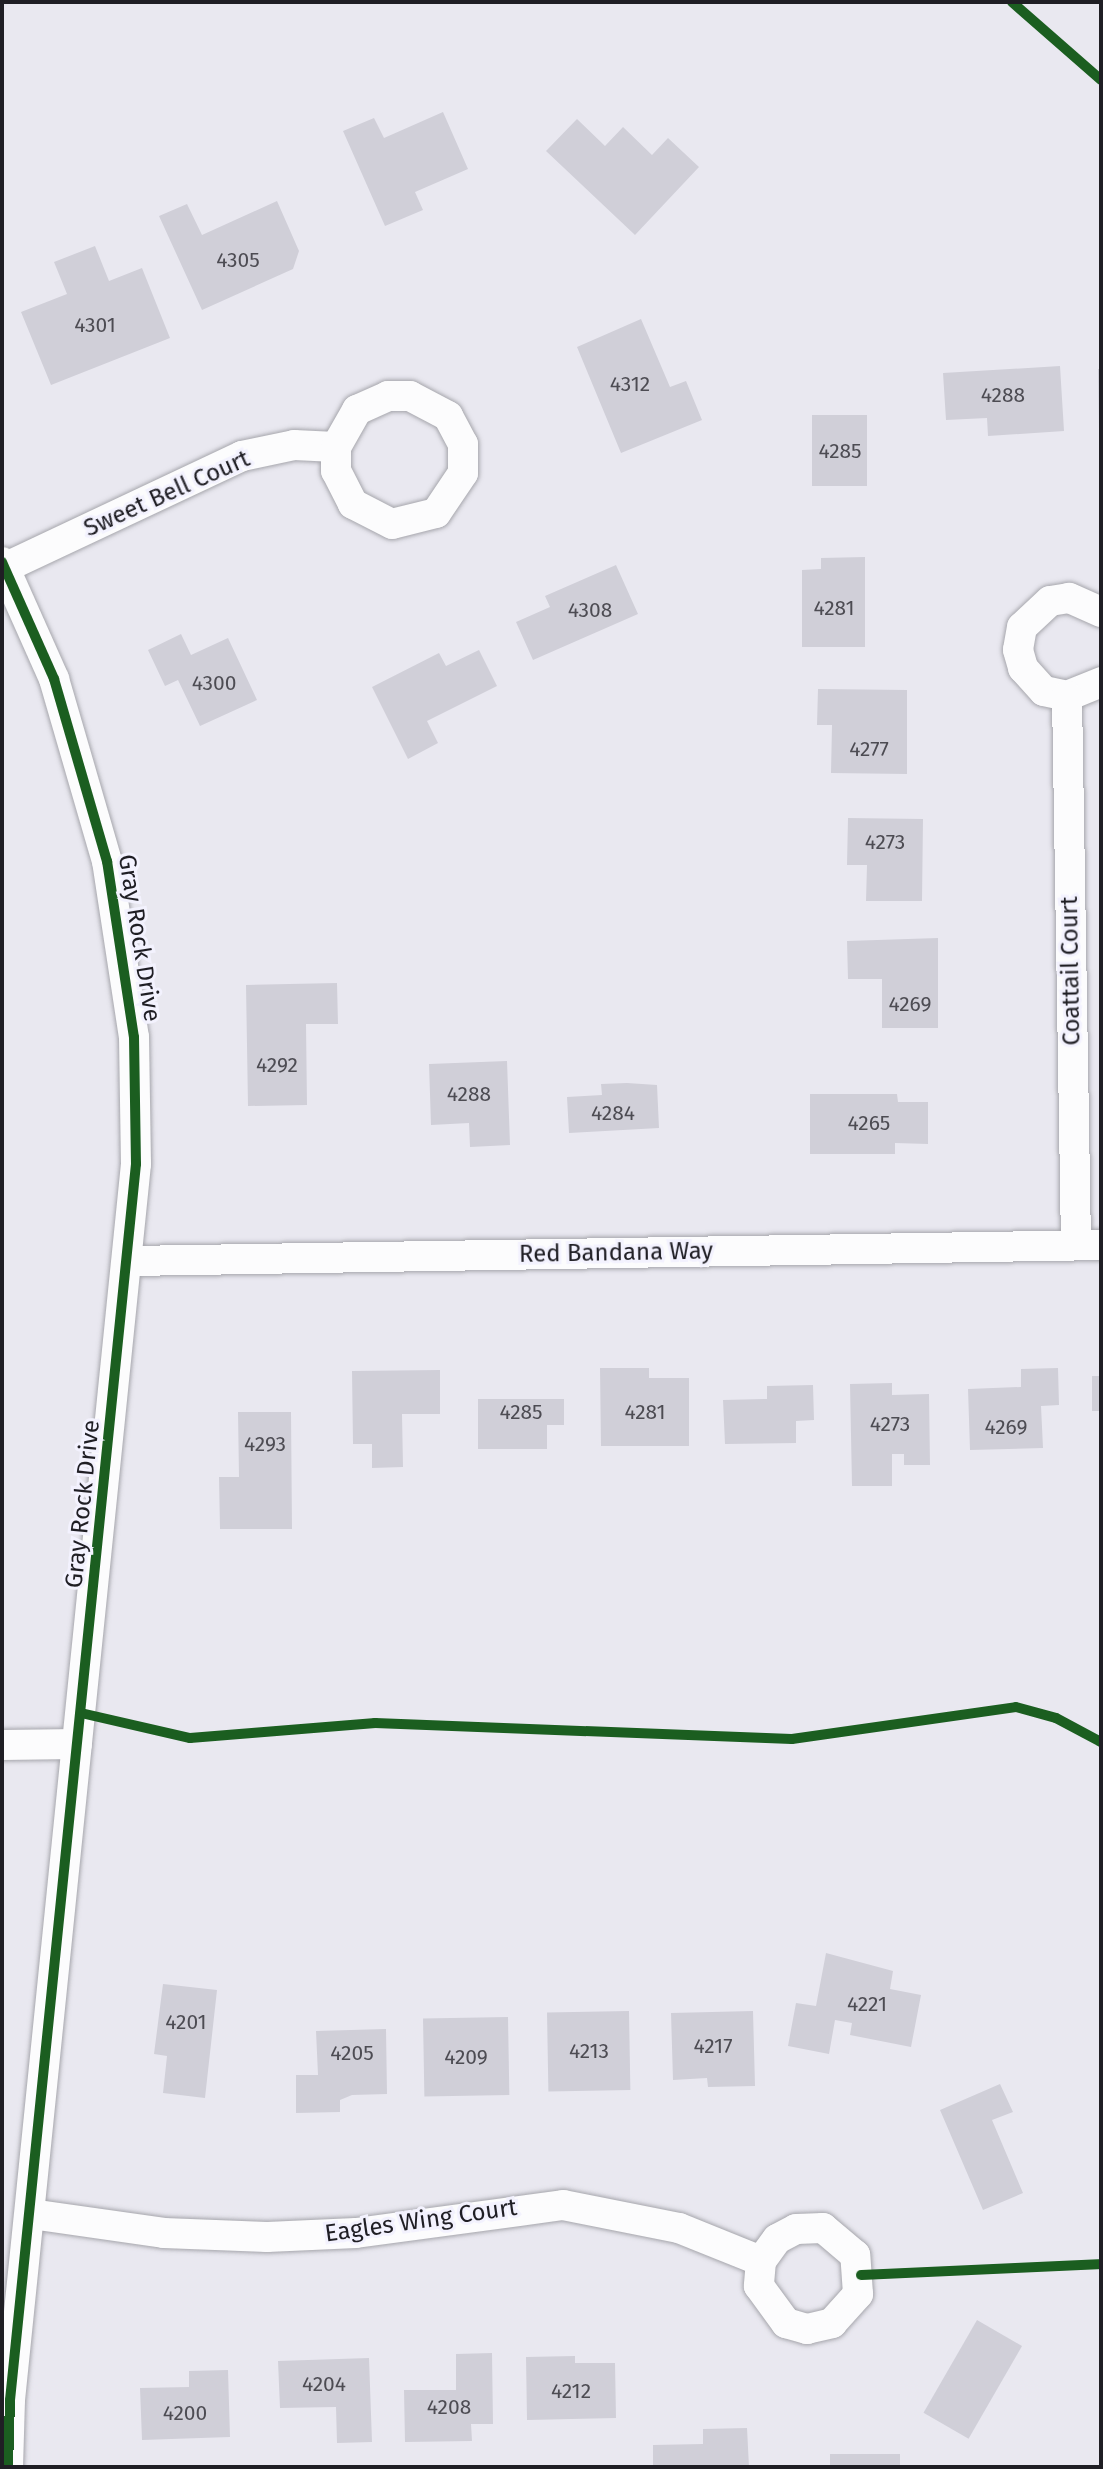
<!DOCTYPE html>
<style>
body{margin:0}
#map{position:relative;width:1103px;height:2469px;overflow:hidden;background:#e9e8f0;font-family:"Fira Sans",sans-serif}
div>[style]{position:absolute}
.building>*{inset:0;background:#d0cfd8;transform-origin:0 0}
.path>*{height:4.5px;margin-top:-2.25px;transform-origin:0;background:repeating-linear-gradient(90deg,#c9c9cc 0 2px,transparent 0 7px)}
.roads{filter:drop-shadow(0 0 2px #a6a6ac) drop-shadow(0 0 2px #a6a6ac)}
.minor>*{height:30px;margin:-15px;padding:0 15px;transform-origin:15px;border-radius:15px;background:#fcfcfd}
.cycleway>*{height:10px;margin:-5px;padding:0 5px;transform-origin:5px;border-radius:5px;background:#1b5e20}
span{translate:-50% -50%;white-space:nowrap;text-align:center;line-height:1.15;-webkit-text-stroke:6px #f3f2fe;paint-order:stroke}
.number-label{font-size:21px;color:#4d4c53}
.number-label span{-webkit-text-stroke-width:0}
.street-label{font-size:24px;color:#1f1e24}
.frame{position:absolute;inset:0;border:4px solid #1f1e24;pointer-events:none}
</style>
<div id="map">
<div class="building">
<i style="clip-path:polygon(443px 112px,468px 169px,415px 192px,423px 210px,385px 226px,343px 131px,374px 118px,384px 138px)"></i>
<i style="clip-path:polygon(577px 119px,605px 146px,623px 127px,652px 155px,668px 138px,699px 167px,635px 235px,546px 151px)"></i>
<i style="clip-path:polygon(277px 201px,299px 251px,293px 269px,202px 310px,159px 216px,187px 204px,202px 235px)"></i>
<i style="clip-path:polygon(95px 246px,109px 281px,142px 268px,170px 338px,51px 385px,21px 312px,67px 294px,54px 262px)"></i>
<i style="clip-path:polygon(641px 319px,670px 387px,686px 381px,702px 420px,621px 453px,577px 347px)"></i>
<i style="clip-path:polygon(1060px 366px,1064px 431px,988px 436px,987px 418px,946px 420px,943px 373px)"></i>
<i style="clip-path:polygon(1098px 369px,1101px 369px,1101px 429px,1099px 429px)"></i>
<i style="left:812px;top:415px;width:55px;height:71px"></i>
<i style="clip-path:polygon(865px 557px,865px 647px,802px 647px,802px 570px,821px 569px,821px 558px)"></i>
<i style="clip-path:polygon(616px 565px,638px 614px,533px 660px,516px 622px,550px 607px,545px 596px)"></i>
<i style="clip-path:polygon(181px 634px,191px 655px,228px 638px,257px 700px,200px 726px,178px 680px,165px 686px,148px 650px)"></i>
<i style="clip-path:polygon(479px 650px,497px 686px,427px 721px,438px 743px,408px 759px,372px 687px,439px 653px,446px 666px)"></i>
<i style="clip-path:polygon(818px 689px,907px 690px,907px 774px,831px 773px,832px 725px,817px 725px)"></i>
<i style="clip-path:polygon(848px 818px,923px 819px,922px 901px,866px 901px,867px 865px,847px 865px)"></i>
<i style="clip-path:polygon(938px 938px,938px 1028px,882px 1028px,882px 979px,848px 979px,847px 941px)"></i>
<i style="clip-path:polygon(337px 983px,338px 1024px,306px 1024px,307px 1105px,248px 1106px,246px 985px)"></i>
<i style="clip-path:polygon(507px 1061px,510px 1145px,470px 1147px,469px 1123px,431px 1125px,429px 1064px)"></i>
<i style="clip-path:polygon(627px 1083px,657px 1085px,659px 1128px,569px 1133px,567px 1097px,602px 1095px,601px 1084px)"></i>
<i style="clip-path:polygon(810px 1094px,897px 1094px,898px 1102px,928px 1102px,928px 1144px,895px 1143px,895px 1154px,810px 1154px)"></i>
<i style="clip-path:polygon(600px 1368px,649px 1368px,649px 1378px,689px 1378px,689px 1446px,601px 1446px)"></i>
<i style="clip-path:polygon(1058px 1368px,1059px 1405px,1041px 1406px,1043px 1448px,970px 1450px,968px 1389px,1021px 1387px,1021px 1369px)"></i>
<i style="clip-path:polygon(440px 1370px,440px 1414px,402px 1414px,403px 1467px,372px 1468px,372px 1444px,353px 1444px,352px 1371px)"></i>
<i style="left:1092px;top:1376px;width:9px;height:35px"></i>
<i style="clip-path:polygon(892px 1383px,892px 1395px,929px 1394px,930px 1465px,904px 1465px,904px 1454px,892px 1454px,892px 1486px,852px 1486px,850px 1384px)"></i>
<i style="clip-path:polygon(813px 1385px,814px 1420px,796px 1421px,796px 1443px,725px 1444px,723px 1400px,767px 1399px,767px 1386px)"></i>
<i style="clip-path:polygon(478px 1399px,564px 1399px,564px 1425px,547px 1425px,547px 1449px,478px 1449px)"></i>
<i style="clip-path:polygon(238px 1412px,291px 1412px,292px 1529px,220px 1529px,219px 1477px,239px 1477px)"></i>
<i style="clip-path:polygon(826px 1953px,893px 1971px,890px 1989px,921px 1995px,911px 2047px,850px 2035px,852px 2023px,835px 2020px,829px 2054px,788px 2046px,796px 2003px,816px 2006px)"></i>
<i style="clip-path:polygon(163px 1984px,217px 1990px,205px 2098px,163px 2093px,167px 2056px,154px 2054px)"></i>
<i style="left:629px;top:2011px;width:79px;height:82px;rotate:89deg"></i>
<i style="clip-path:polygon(753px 2011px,755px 2086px,708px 2087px,707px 2078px,673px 2080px,671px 2013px)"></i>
<i style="left:508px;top:2017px;width:78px;height:85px;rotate:89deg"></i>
<i style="clip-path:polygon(386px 2029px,387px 2094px,352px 2095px,340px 2100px,340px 2112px,296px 2113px,296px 2075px,318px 2075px,316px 2031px)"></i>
<i style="clip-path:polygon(1000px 2084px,1013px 2112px,992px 2120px,1023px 2193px,983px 2210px,940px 2110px)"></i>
<i style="left:977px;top:2320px;width:52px;height:107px;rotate:30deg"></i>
<i style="clip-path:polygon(492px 2353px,493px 2424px,471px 2424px,472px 2441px,405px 2442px,404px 2390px,456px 2390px,456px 2354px)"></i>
<i style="clip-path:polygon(575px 2356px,575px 2363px,615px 2363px,616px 2418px,527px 2420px,526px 2357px)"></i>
<i style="clip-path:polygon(369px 2358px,372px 2442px,337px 2443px,336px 2407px,280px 2408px,278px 2361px)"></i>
<i style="clip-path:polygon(228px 2370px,230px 2437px,142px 2440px,140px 2388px,189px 2387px,189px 2371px)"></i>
<i style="clip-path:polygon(747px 2428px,749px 2467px,653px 2467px,653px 2445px,703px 2444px,703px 2429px)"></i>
<i style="left:830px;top:2454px;width:70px;height:13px"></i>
</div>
<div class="path">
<i style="left:1012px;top:2px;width:118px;rotate:41.2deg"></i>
<i style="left:113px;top:1721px;width:79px;rotate:12.4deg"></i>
<i style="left:190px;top:1738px;width:186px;rotate:-4.6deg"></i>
<i style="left:375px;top:1723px;width:417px;rotate:2.2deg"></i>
<i style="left:792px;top:1739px;width:226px;rotate:-8.1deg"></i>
<i style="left:1016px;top:1707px;width:41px;rotate:15.4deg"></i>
<i style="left:1056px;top:1718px;width:51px;rotate:28.1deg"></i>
<i style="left:889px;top:2272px;width:212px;rotate:-2.2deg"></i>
</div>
<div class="roads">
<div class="minor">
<i style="left:2px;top:562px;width:128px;rotate:66deg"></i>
<i style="left:54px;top:679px;width:190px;rotate:73.8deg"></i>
<i style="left:107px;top:861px;width:178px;rotate:81.3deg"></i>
<i style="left:134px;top:1037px;width:127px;rotate:89.1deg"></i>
<i style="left:136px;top:1164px;width:1242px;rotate:95.82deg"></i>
<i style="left:10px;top:2400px;width:67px;rotate:91.7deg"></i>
<i style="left:2px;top:569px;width:265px;rotate:-25.2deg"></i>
<i style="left:242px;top:456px;width:53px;rotate:-11.9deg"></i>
<i style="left:294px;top:445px;width:42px;rotate:2.7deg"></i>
<i style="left:336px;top:447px;width:43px;rotate:-60.4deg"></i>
<i style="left:357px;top:410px;width:34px;rotate:-24deg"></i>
<i style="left:388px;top:396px;width:22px"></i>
<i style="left:410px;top:396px;width:43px;rotate:27.8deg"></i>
<i style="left:448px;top:416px;width:32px;rotate:62deg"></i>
<i style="left:463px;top:444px;width:29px;rotate:90deg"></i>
<i style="left:463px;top:473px;width:48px;rotate:124deg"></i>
<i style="left:436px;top:513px;width:45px;rotate:166deg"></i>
<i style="left:392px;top:524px;width:44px;rotate:-152.9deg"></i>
<i style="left:353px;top:504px;width:37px;rotate:-117deg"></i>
<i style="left:336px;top:471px;width:24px;rotate:-90deg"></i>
<i style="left:1101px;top:612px;width:35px;rotate:-156deg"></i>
<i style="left:1069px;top:598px;width:19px;rotate:171deg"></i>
<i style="left:1050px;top:601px;width:38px;rotate:137deg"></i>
<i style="left:1022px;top:627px;width:23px;rotate:100deg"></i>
<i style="left:1018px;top:650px;width:19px;rotate:74deg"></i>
<i style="left:1023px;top:668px;width:31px;rotate:48deg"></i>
<i style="left:1044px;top:691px;width:24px;rotate:12deg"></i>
<i style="left:1067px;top:696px;width:37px;rotate:-22deg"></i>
<i style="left:1067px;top:696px;width:549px;rotate:89.06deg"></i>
<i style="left:130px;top:1261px;width:971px;rotate:-0.94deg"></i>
<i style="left:2px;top:1745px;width:75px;rotate:-0.8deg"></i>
<i style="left:31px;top:2214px;width:134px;rotate:8.1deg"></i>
<i style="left:164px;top:2233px;width:103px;rotate:2.2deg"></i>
<i style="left:267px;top:2237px;width:89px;rotate:-2.6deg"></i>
<i style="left:356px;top:2233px;width:209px;rotate:-7.7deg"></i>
<i style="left:563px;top:2205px;width:118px;rotate:11.2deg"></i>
<i style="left:679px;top:2228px;width:88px;rotate:21.9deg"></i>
<i style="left:761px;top:2261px;width:25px;rotate:95deg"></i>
<i style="left:759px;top:2286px;width:46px;rotate:53.9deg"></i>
<i style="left:786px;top:2323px;width:22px;rotate:16deg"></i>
<i style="left:807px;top:2329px;width:26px;rotate:-13deg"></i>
<i style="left:832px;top:2323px;width:39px;rotate:-48deg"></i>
<i style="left:858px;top:2294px;width:39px;rotate:-94deg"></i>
<i style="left:855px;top:2255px;width:42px;rotate:-139.8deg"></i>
<i style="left:823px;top:2228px;width:27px;rotate:178deg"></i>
<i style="left:796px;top:2229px;width:21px;rotate:152deg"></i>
<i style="left:777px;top:2239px;width:27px;rotate:126deg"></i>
</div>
</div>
<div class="cycleway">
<i style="left:1012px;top:2px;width:118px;rotate:41.2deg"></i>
<i style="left:2px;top:562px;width:128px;rotate:66deg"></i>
<i style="left:54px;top:679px;width:190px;rotate:73.8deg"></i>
<i style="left:107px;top:861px;width:178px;rotate:81.3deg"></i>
<i style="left:134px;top:1037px;width:127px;rotate:89.1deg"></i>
<i style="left:136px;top:1164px;width:1242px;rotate:95.82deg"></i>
<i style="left:10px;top:2400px;width:67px;rotate:91.7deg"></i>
<i style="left:81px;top:1713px;width:112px;rotate:12.9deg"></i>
<i style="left:190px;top:1738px;width:186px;rotate:-4.6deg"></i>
<i style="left:375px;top:1723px;width:417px;rotate:2.2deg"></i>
<i style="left:792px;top:1739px;width:226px;rotate:-8.1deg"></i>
<i style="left:1016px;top:1707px;width:41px;rotate:15.4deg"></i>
<i style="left:1056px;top:1718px;width:51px;rotate:28.1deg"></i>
<i style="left:861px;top:2275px;width:240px;rotate:-2.6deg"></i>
</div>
<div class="number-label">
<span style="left:238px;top:260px">4305</span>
<span style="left:95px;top:325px">4301</span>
<span style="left:630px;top:384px">4312</span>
<span style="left:1003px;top:395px">4288</span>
<span style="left:840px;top:451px">4285</span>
<span style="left:834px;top:608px">4281</span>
<span style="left:590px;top:610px">4308</span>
<span style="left:214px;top:683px">4300</span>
<span style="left:869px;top:749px">4277</span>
<span style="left:885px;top:842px">4273</span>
<span style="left:910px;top:1004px">4269</span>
<span style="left:277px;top:1065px">4292</span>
<span style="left:469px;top:1094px">4288</span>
<span style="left:613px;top:1113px">4284</span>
<span style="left:869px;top:1123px">4265</span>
<span style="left:521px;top:1412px">4285</span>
<span style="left:645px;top:1412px">4281</span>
<span style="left:890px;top:1424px">4273</span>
<span style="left:1006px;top:1427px">4269</span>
<span style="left:265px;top:1444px">4293</span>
<span style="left:867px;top:2004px">4221</span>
<span style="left:186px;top:2022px">4201</span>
<span style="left:713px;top:2046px">4217</span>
<span style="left:589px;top:2051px">4213</span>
<span style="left:352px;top:2053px">4205</span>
<span style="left:466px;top:2057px">4209</span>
<span style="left:324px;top:2384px">4204</span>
<span style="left:571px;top:2391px">4212</span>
<span style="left:449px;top:2407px">4208</span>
<span style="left:185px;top:2413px">4200</span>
</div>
<div class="street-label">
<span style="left:167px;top:494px;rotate:-24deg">Sweet Bell Court</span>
<span style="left:139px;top:938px;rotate:81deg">Gray Rock Drive</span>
<span style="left:1071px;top:971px;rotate:-91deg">Coattail Court</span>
<span style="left:616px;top:1253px;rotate:-1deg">Red Bandana Way</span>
<span style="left:83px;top:1504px;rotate:-84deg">Gray Rock Drive</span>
<span style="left:421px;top:2221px;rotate:-8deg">Eagles Wing Court</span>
</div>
<div class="frame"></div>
</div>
